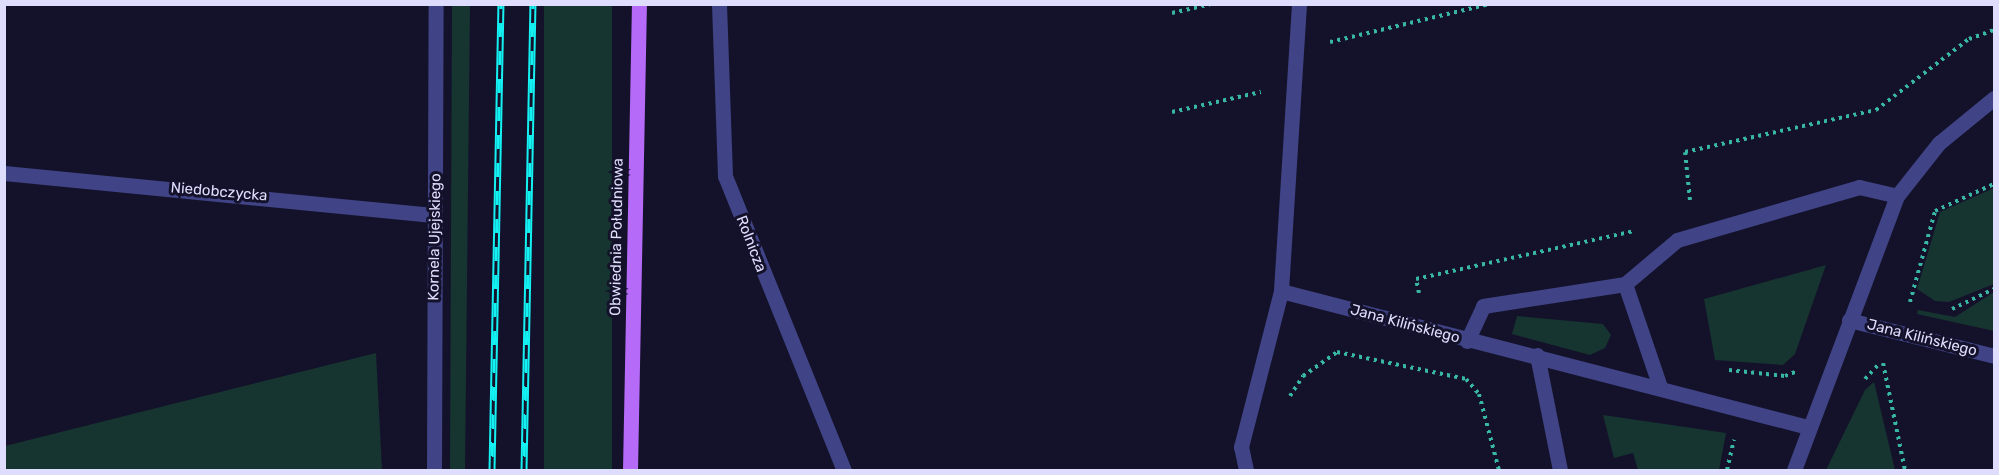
<!DOCTYPE html>
<meta charset="utf-8">
<style>
body{margin:0}
#map{position:relative;width:1999px;height:475px;overflow:hidden;background:#14122a;font-family:Rubik,sans-serif}
div>[style]{position:absolute}
.green>*{inset:0;background:#163430;transform-origin:0 0}
.path>*{height:4px;margin-top:-2px;transform-origin:0;background:repeating-linear-gradient(90deg,#37b7a4 0 3px,transparent 0 7.5px)}
.minor>*{height:15px;margin:-7.5px;padding:0 7.5px;transform-origin:7.5px;border-radius:7.5px;background:#404487}
.major>*{height:15px;margin:-7.5px;padding:0 7.5px;transform-origin:7.5px;border-radius:7.5px;background:#b66af8}
.rail>*{height:7px;margin-top:-3.5px;transform-origin:0;background:repeating-linear-gradient(90deg,#14122a 0 14px,#13f1f3 0 28px);box-sizing:border-box;border-block:2px solid #13f1f3}
span{translate:-50% -50%;white-space:nowrap;text-align:center;line-height:1.15;-webkit-text-stroke:6px #14122a;paint-order:stroke}
.street-label{font-size:15px;color:#deddfd}
.frame{position:absolute;inset:0;border:6px solid #deddfd;pointer-events:none}
</style>
<div id="map">
<div class="green">
<i style="clip-path:polygon(470px 4px,465px 470px,450px 470px,452px 5px)"></i>
<i style="left:544px;top:5px;width:68px;height:465px"></i>
<i style="clip-path:polygon(1994px 188px,1994px 284px,1949px 302px,1935px 301px,1917px 289px,1940px 212px)"></i>
<i style="clip-path:polygon(1826px 265px,1795px 354px,1783px 365px,1715px 360px,1704px 299px)"></i>
<i style="clip-path:polygon(1994px 292px,1994px 331px,1917px 314px,1918px 310px,1955px 317px)"></i>
<i style="clip-path:polygon(1517px 316px,1603px 324px,1611px 335px,1605px 348px,1590px 355px,1512px 334px)"></i>
<i style="clip-path:polygon(376px 353px,382px 470px,5px 470px,5px 446px)"></i>
<i style="clip-path:polygon(1874px 382px,1895px 470px,1826px 470px,1865px 390px)"></i>
<i style="clip-path:polygon(1603px 415px,1726px 433px,1719px 470px,1638px 470px,1633px 453px,1614px 458px)"></i>
</div>
<div class="path">
<i style="left:1172px;top:13px;width:39px;rotate:-13deg"></i>
<i style="left:1330px;top:42px;width:164px;rotate:-13.4deg"></i>
<i style="left:1172px;top:112px;width:91px;rotate:-12.7deg"></i>
<i style="left:1690px;top:200px;width:48px;rotate:-95.9deg"></i>
<i style="left:1685px;top:152px;width:196px;rotate:-12.4deg"></i>
<i style="left:1876px;top:110px;width:117px;rotate:-37.4deg"></i>
<i style="left:1969px;top:39px;width:27px;rotate:-20deg"></i>
<i style="left:1419px;top:293px;width:14px;rotate:-102deg"></i>
<i style="left:1416px;top:279px;width:224px;rotate:-12.4deg"></i>
<i style="left:1910px;top:302px;width:94px;rotate:-74.6deg"></i>
<i style="left:1935px;top:211px;width:65px;rotate:-24.6deg"></i>
<i style="left:1952px;top:309px;width:47px;rotate:-25.5deg"></i>
<i style="left:1883px;top:363px;width:109px;rotate:78.4deg"></i>
<i style="left:1729px;top:370px;width:56px;rotate:6.1deg"></i>
<i style="left:1785px;top:376px;width:11px;rotate:-22deg"></i>
<i style="left:1865px;top:379px;width:22px;rotate:-47deg"></i>
<i style="left:1290px;top:396px;width:24px;rotate:-57deg"></i>
<i style="left:1303px;top:376px;width:42px;rotate:-35.2deg"></i>
<i style="left:1337px;top:352px;width:132px;rotate:11.8deg"></i>
<i style="left:1466px;top:379px;width:20px;rotate:49deg"></i>
<i style="left:1479px;top:394px;width:79px;rotate:75.3deg"></i>
<i style="left:1727px;top:470px;width:31px;rotate:-77deg"></i>
</div>
<div class="minor">
<i style="left:719px;top:4px;width:172px;rotate:88deg"></i>
<i style="left:725px;top:176px;width:317px;rotate:68deg"></i>
<i style="left:1299px;top:4px;width:288px;rotate:93.6deg"></i>
<i style="left:1281px;top:291px;width:544px;rotate:14.47deg"></i>
<i style="left:4px;top:173px;width:431px;rotate:5.6deg"></i>
<i style="left:1625px;top:284px;width:109px;rotate:71.2deg"></i>
<i style="left:1849px;top:320px;width:149px;rotate:13.9deg"></i>
<i style="left:1467px;top:341px;width:38px;rotate:-65deg"></i>
<i style="left:1483px;top:306px;width:144px;rotate:-8.8deg"></i>
<i style="left:1625px;top:284px;width:68px;rotate:-40.2deg"></i>
<i style="left:1677px;top:240px;width:190px;rotate:-16.2deg"></i>
<i style="left:1859px;top:187px;width:39px;rotate:13deg"></i>
<i style="left:1537px;top:355px;width:117px;rotate:78.7deg"></i>
<i style="left:434px;top:470px;width:466px;rotate:-89.8deg"></i>
<i style="left:1246px;top:470px;width:24px;rotate:-102deg"></i>
<i style="left:1241px;top:447px;width:161px;rotate:-75.6deg"></i>
<i style="left:1794px;top:470px;width:293px;rotate:-69.4deg"></i>
<i style="left:1897px;top:196px;width:68px;rotate:-51.6deg"></i>
<i style="left:1939px;top:143px;width:71px;rotate:-39.3deg"></i>
</div>
<div class="major">
<i style="left:630px;top:470px;width:466px;rotate:-88.9deg"></i>
</div>
<div class="rail">
<i style="left:492px;top:470px;width:466px;rotate:-88.9deg"></i>
<i style="left:524px;top:470px;width:466px;rotate:-88.9deg"></i>
</div>
<div class="street-label">
<span style="left:219px;top:192px;rotate:5deg">Niedobczycka</span>
<span style="left:435px;top:237px;rotate:-89deg">Kornela Ujejskiego</span>
<span style="left:617px;top:237px;rotate:-89deg">Obwiednia Południowa</span>
<span style="left:751px;top:244px;rotate:69deg">Rolnicza</span>
<span style="left:1405px;top:324px;rotate:15deg">Jana Kilińskiego</span>
<span style="left:1922px;top:338px;rotate:14deg">Jana Kilińskiego</span>
</div>
<div class="frame"></div>
</div>
